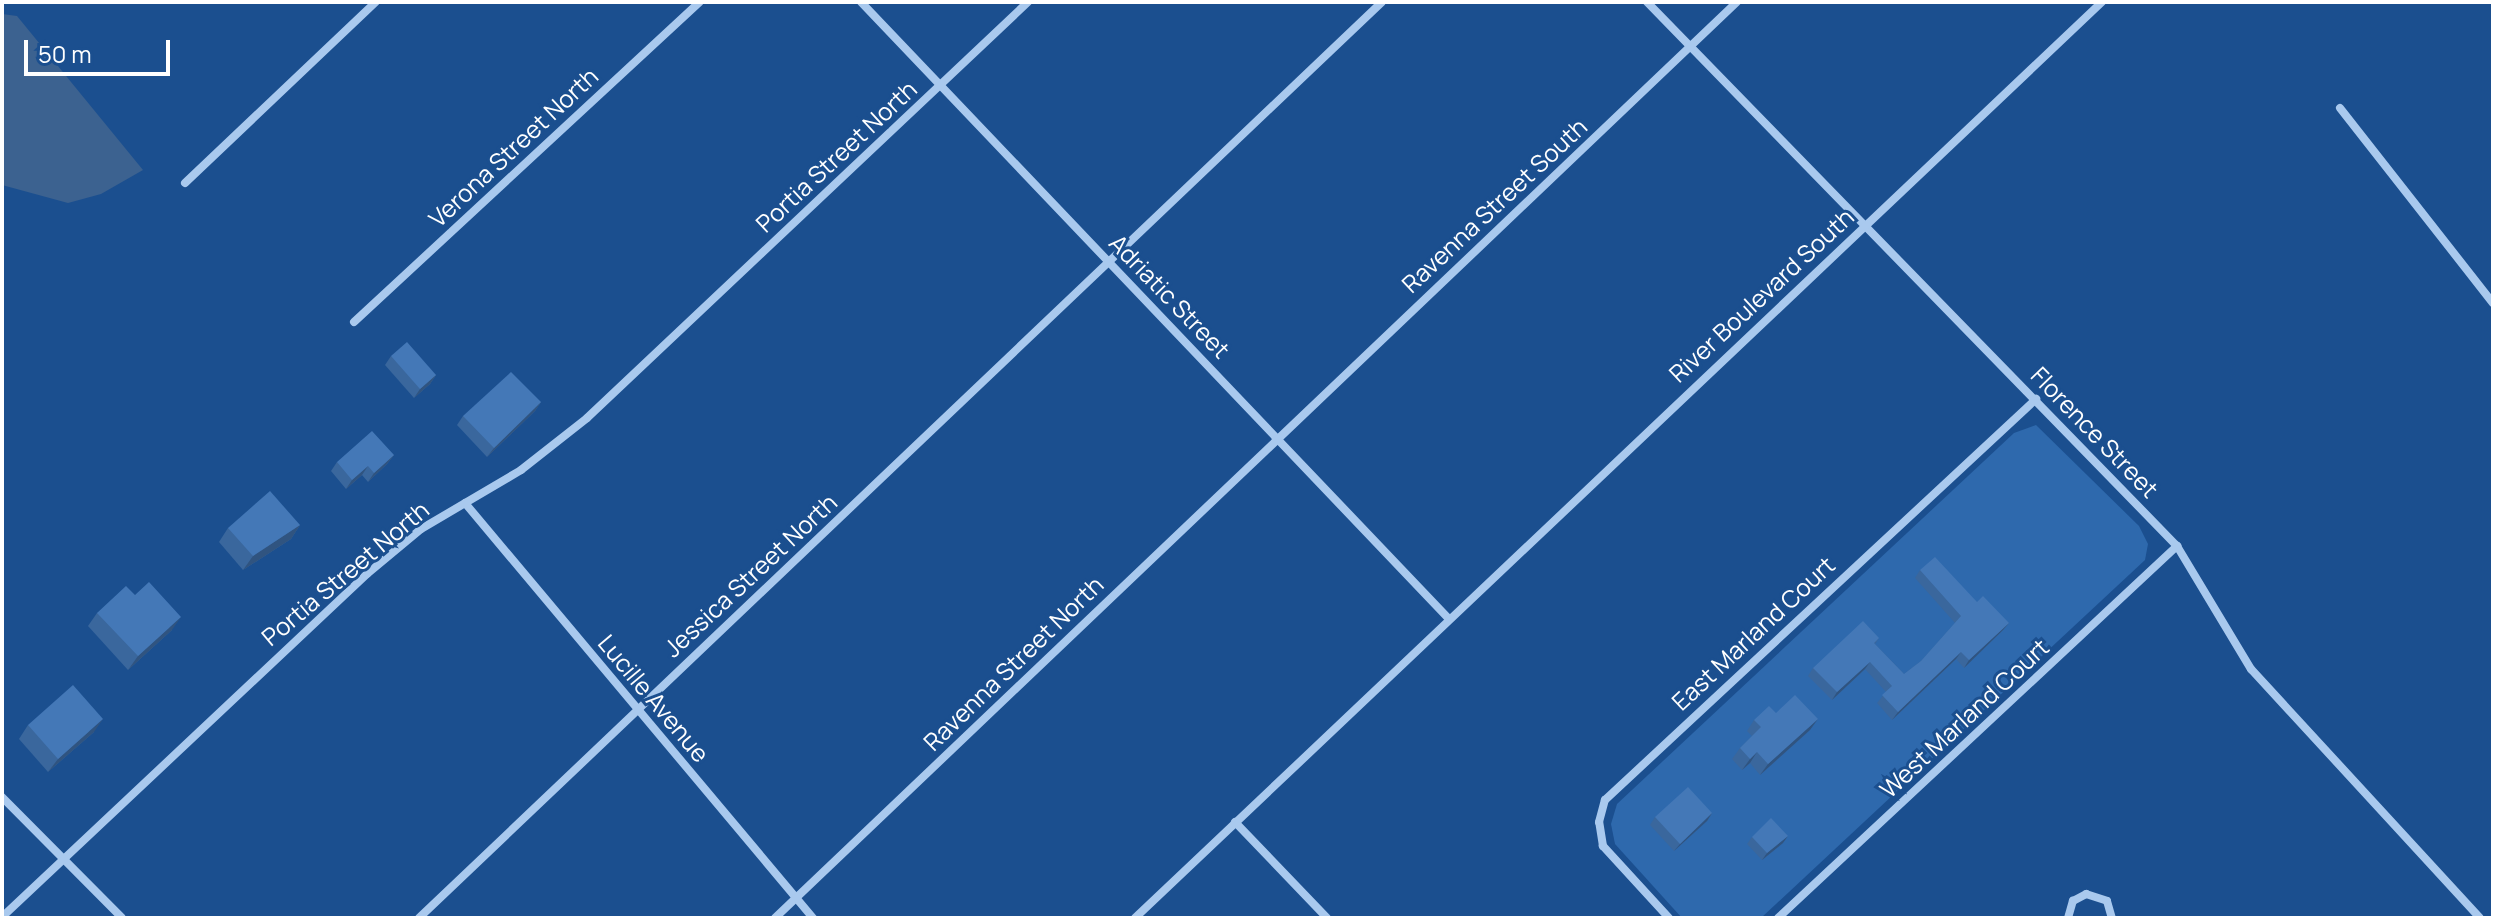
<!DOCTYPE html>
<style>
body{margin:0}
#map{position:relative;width:2495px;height:920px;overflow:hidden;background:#1b4f8f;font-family:Manrope,sans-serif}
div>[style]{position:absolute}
.green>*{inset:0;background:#2e69ad}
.water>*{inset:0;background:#3c6290}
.street>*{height:8px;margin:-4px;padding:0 4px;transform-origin:4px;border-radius:4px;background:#a9c9ee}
.wall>*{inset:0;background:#3a679d}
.shaded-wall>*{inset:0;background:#305480}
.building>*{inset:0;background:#4478b7}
span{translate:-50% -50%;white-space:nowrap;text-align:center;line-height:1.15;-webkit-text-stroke:6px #1b4f8f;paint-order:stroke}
.street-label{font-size:24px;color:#fff}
.frame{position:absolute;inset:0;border:4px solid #fff;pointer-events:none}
.scale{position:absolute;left:24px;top:40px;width:146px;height:36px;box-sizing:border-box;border:4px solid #fff;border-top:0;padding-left:10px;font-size:24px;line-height:28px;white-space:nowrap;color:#fff;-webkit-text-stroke:6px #1b4f8f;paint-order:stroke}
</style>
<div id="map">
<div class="green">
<i style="clip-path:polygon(2036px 425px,2139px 526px,2148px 544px,2145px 560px,1761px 918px,1682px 918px,1615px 844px,1611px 824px,1617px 804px,2014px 433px)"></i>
</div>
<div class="water">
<i style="clip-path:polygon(2px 14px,17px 16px,143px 170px,101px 194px,68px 203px,2px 185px)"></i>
</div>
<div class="street">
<i style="left:861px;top:2px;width:852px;rotate:46.38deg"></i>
<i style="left:1647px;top:2px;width:759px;rotate:45.75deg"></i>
<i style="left:2177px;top:546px;width:144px;rotate:59deg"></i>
<i style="left:2251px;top:669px;width:338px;rotate:47.4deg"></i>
<i style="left:2340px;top:108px;width:248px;rotate:51.9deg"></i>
<i style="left:185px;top:183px;width:263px;rotate:-43.5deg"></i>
<i style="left:354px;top:322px;width:471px;rotate:-42.8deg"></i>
<i style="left:465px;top:503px;width:542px;rotate:50.02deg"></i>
<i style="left:2px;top:797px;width:170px;rotate:45.2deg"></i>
<i style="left:1235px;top:822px;width:133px;rotate:46.2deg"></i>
<i style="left:2px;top:917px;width:501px;rotate:-43.22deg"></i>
<i style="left:367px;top:574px;width:70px;rotate:-39.8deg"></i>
<i style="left:421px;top:529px;width:116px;rotate:-30.5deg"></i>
<i style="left:521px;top:470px;width:84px;rotate:-38.2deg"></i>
<i style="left:587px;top:418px;width:606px;rotate:-43.33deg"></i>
<i style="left:419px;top:918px;width:1329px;rotate:-43.57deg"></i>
<i style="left:775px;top:918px;width:1328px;rotate:-43.6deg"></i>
<i style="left:1135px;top:918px;width:1332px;rotate:-43.45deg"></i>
<i style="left:1669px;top:918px;width:98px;rotate:-132.5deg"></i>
<i style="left:1603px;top:846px;width:24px;rotate:-99deg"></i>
<i style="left:1599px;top:822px;width:23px;rotate:-75deg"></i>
<i style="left:1605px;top:800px;width:589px;rotate:-42.93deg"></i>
<i style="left:1778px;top:918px;width:546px;rotate:-42.99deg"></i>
<i style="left:2068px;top:918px;width:18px;rotate:-74deg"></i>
<i style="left:2073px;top:901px;width:15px;rotate:-28deg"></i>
<i style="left:2086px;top:894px;width:22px;rotate:18deg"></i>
<i style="left:2107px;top:901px;width:18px;rotate:74deg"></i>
</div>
<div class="wall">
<i style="clip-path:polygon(391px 356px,436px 375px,430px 384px,414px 398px,385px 365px)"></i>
<i style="clip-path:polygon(541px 402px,535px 411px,487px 457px,457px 425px,463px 416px)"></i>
<i style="clip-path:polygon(394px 455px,387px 464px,368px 482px,362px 475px,346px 489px,331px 471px,337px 462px)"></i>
<i style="clip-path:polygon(300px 525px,291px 539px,243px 570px,219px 542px,228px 528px)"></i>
<i style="clip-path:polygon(1920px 570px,1977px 602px,2009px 623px,2003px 630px,1964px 668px,1956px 659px,1892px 720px,1877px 703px,1886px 692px,1865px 669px,1832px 700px,1808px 676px,1813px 668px,1879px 638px,1875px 644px,1904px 674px,1921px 661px,1955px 623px,1915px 578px)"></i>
<i style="clip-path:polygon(135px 595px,172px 630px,128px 670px,88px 626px,97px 613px)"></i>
<i style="clip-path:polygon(1776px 713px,1810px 730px,1760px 775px,1750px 763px,1742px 770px,1732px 759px,1740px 748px,1752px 736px,1747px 731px,1754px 720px)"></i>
<i style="clip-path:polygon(28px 725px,94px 732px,48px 772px,19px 739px)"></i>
<i style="clip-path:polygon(1712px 813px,1707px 821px,1674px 851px,1650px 825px,1655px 817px)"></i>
<i style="clip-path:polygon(1752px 837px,1783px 843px,1762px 860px,1747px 844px)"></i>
</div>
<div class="shaded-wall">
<i style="clip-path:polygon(436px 375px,430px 384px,414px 398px,420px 389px)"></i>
<i style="clip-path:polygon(541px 402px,535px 411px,487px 457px,494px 448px)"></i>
<i style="clip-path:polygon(394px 455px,387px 464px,368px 482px,374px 473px)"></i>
<i style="clip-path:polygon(368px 466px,362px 475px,346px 489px,352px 480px)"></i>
<i style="clip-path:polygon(300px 525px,291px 539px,243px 570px,253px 556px)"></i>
<i style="clip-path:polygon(181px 617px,172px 630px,128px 670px,138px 656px)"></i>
<i style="clip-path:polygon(2009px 623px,2003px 630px,1964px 668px,1969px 660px)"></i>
<i style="clip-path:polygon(1961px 652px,1956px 659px,1892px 720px,1898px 712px)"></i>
<i style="clip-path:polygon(1870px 662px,1865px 669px,1832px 700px,1837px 692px)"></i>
<i style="clip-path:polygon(103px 719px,94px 732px,48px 772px,58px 759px)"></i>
<i style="clip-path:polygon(1818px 719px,1810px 730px,1760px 775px,1768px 764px)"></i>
<i style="clip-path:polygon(1757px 752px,1750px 763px,1742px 770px,1750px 759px)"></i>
<i style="clip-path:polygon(1712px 813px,1707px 821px,1674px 851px,1680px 844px)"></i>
<i style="clip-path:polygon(1788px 836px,1783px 843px,1762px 860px,1767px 853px)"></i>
</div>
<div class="building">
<i style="clip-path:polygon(407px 342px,436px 375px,420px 389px,391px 356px)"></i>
<i style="clip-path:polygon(511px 372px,541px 402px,494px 448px,463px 416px)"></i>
<i style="clip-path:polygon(372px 431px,394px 455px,374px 473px,368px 466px,352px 480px,337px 462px)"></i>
<i style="clip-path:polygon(270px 491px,300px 525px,253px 556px,228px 528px)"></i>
<i style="clip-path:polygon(1935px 557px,1977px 602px,1983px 596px,2009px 623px,1969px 660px,1961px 652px,1898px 712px,1882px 695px,1892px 686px,1870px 662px,1837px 692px,1813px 668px,1863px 621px,1879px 638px,1874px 643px,1904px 674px,1921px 661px,1961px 616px,1920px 570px)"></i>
<i style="clip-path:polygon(149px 582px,181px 617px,138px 656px,97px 613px,126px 586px,135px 595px)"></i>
<i style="clip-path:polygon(73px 685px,103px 719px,58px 759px,28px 725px)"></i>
<i style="clip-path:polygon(1795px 695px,1818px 719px,1768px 764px,1757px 752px,1750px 759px,1740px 748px,1761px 727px,1754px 720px,1769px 706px,1776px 713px)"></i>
<i style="clip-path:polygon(1688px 787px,1712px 813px,1680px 844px,1655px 817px)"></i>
<i style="clip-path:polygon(1771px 818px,1788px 836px,1767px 853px,1752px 837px)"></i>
</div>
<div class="street-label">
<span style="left:513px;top:147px;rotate:-43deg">Verona Street North</span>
<span style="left:836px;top:156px;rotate:-43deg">Portia Street North</span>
<span style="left:1494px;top:205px;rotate:-43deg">Ravenna Street South</span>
<span style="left:1761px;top:295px;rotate:-43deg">River Boulevard South</span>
<span style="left:1170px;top:296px;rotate:46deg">Adriatic Street</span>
<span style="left:2095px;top:432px;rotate:46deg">Florence Street</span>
<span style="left:345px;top:573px;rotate:-40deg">Portia Street North</span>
<span style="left:750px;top:575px;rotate:-43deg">Jessica Street North</span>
<span style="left:1753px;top:633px;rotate:-43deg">East Marland Court</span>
<span style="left:1013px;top:663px;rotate:-44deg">Ravenna Street North</span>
<span style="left:654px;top:698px;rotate:50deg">Lucille Avenue</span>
<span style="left:1964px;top:718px;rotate:-43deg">West Marland Court</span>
</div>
<div class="frame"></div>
<div class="scale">50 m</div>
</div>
